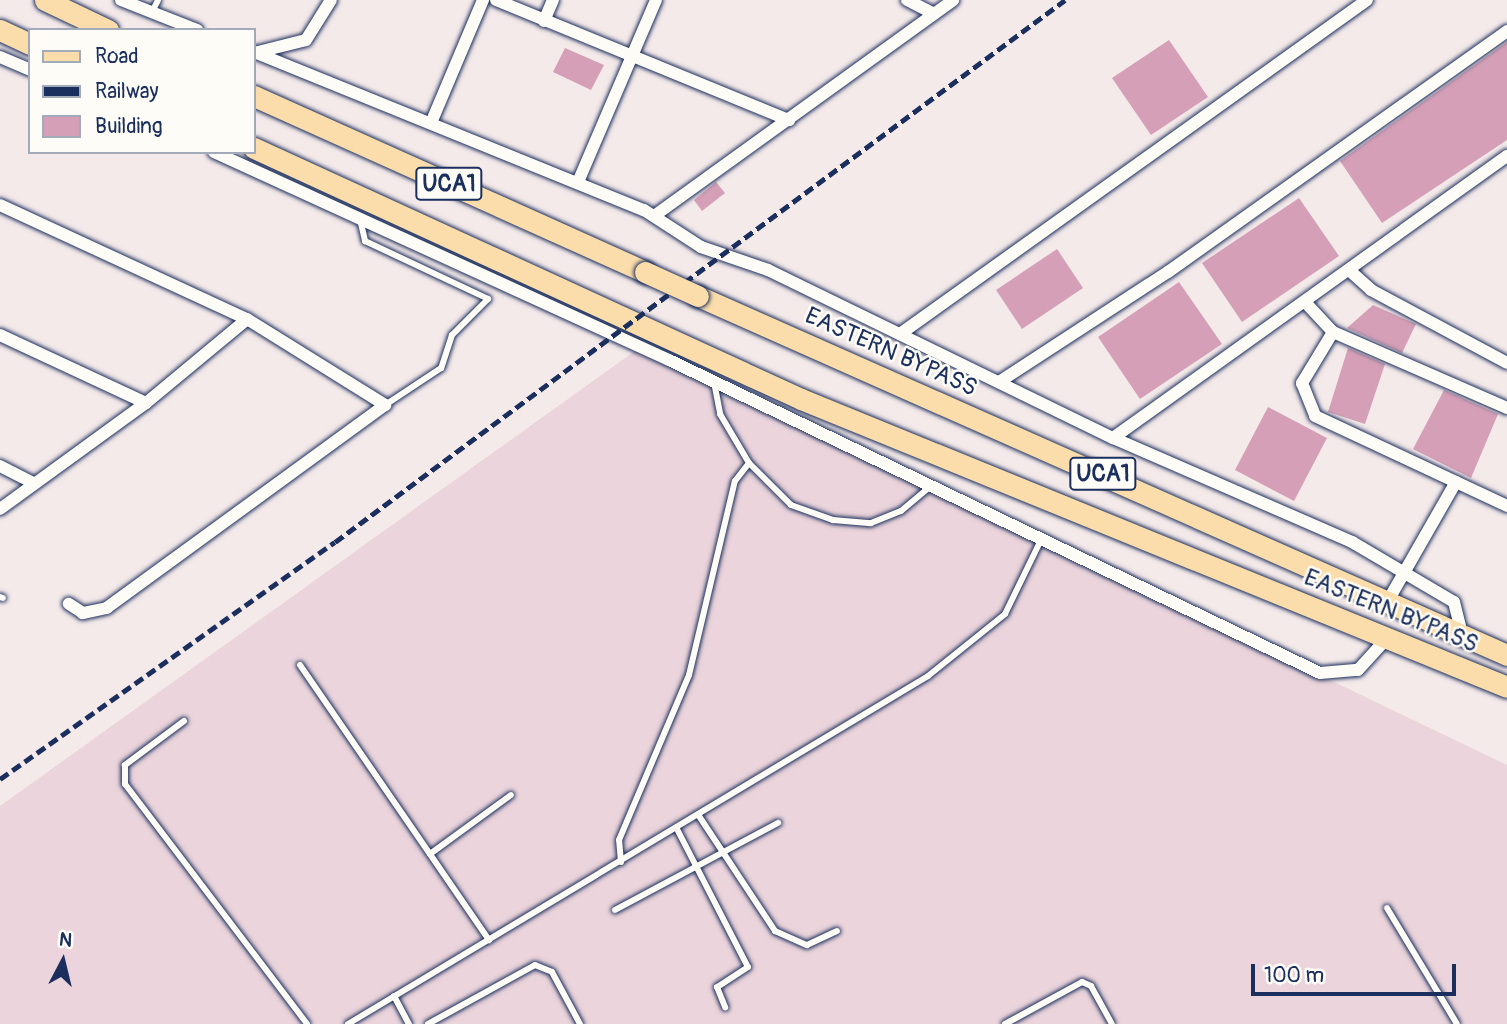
<!DOCTYPE html>
<style>
body{margin:0}
#map{position:relative;width:1507px;height:1024px;overflow:hidden;background:#f5eaea;font-family:Pangolin,sans-serif}
div>[style]{position:absolute}
.built>*{inset:0;background:#ebd4db}
.building>*{inset:0;background:#d5a0b7}
.roads{filter:drop-shadow(0 0 2px #1b2f5e) drop-shadow(0 0 2px #1b2f5e)}
.lane>*{height:6px;margin:-3px;padding:0 3px;transform-origin:3px;border-radius:3px;background:#fdfcf7}
.street>*{height:12px;margin:-6px;padding:0 6px;transform-origin:6px;border-radius:6px;background:#fdfcf7}
.primary>*{height:21px;margin:-10.5px;padding:0 10.5px;transform-origin:10.5px;border-radius:10.5px;background:#fbddab}
.rail>*{height:4.5px;margin-top:-2.25px;transform-origin:0;background:repeating-linear-gradient(90deg,#1b2f5e 0 10px,transparent 0 15px)}
.bridges{filter:drop-shadow(0 0 2px #1b2f5e) drop-shadow(0 0 2px #1b2f5e)}
.primary-bridge>*{height:21px;margin:-10.5px;padding:0 10.5px;transform-origin:10.5px;border-radius:10.5px;background:#fbddab}
span{translate:-50% -50%;white-space:nowrap;text-align:center;line-height:1.15;-webkit-text-stroke:5px #fdfcf7;paint-order:stroke}
.shield-label span{padding:2px 5px;background:#fdfcf7;border:2px solid;border-radius:5px;-webkit-text-stroke-width:0}
.shield-label{font-size:23px;color:#1b2f5e;font-weight:700}
.street-label{font-size:24px;color:#1b2f5e}
.legend{position:absolute;left:28px;top:28px;width:228px;height:126px;box-sizing:border-box;background:#fdfcf7;border:2px solid #a3aaba;margin:0;padding:9px 12px;list-style:none;font-size:21px;color:#1b2f5e}
.legend li{display:flex;align-items:center;gap:14px;height:35px}
.legend b{width:35px;border:2px solid #a3aaba}
.north{position:absolute;left:28px;top:926px;width:70px;height:70px;-webkit-text-stroke:5px #fdfcf7;paint-order:stroke;rotate:7deg;font-size:19px;font-weight:700;line-height:28px;text-align:center;color:#1b2f5e}
.north::after{content:'';display:block;margin:auto;width:24px;height:32px;background:#1b2f5e;clip-path:polygon(50% 0,100% 100%,50% 72%,0 100%)}
.scale{position:absolute;left:1251px;top:964px;width:205px;height:32px;box-sizing:border-box;border:4px solid #1b2f5e;border-top:0;padding-left:9px;font-size:21px;line-height:24px;white-space:nowrap;color:#1b2f5e;-webkit-text-stroke:5px #fdfcf7;paint-order:stroke}
</style>
<div id="map">
<div class="built">
<i style="clip-path:polygon(639px 348px,1507px 765px,1507px 1024px,0 1024px,0 806px)"></i>
</div>
<div class="building">
<i style="clip-path:polygon(1169px 40px,1208px 97px,1151px 135px,1112px 78px)"></i>
<i style="clip-path:polygon(1507px 42px,1507px 140px,1382px 223px,1340px 161px)"></i>
<i style="clip-path:polygon(565px 48px,604px 65px,591px 90px,553px 72px)"></i>
<i style="clip-path:polygon(716px 182px,725px 193px,702px 211px,694px 200px)"></i>
<i style="clip-path:polygon(1299px 198px,1339px 256px,1242px 322px,1202px 263px)"></i>
<i style="clip-path:polygon(1057px 249px,1083px 288px,1022px 329px,996px 290px)"></i>
<i style="clip-path:polygon(1179px 282px,1222px 344px,1140px 399px,1098px 337px)"></i>
<i style="clip-path:polygon(1373px 305px,1416px 324px,1402px 353px,1347px 328px)"></i>
<i style="clip-path:polygon(1348px 348px,1385px 364px,1365px 424px,1328px 412px)"></i>
<i style="clip-path:polygon(1444px 390px,1498px 414px,1471px 478px,1413px 449px)"></i>
<i style="clip-path:polygon(1268px 407px,1327px 438px,1294px 501px,1235px 470px)"></i>
</div>
<div class="roads">
<div class="lane">
<i style="left:152px;top:12px;width:13px;rotate:-63deg"></i>
<i style="left:360px;top:219px;width:23px;rotate:77deg"></i>
<i style="left:365px;top:241px;width:136px;rotate:25.2deg"></i>
<i style="left:488px;top:299px;width:51px;rotate:135deg"></i>
<i style="left:452px;top:335px;width:35px;rotate:108deg"></i>
<i style="left:441px;top:368px;width:67px;rotate:146.5deg"></i>
<i style="left:714px;top:382px;width:33px;rotate:79deg"></i>
<i style="left:720px;top:414px;width:57px;rotate:59.4deg"></i>
<i style="left:749px;top:463px;width:59px;rotate:45deg"></i>
<i style="left:791px;top:505px;width:45px;rotate:19.7deg"></i>
<i style="left:833px;top:520px;width:38px;rotate:5deg"></i>
<i style="left:871px;top:523px;width:32px;rotate:-22deg"></i>
<i style="left:901px;top:511px;width:39px;rotate:-40deg"></i>
<i style="left:0;top:597px;width:3px;rotate:18deg"></i>
<i style="left:300px;top:665px;width:334px;rotate:55.5deg"></i>
<i style="left:184px;top:721px;width:74px;rotate:143.3deg"></i>
<i style="left:125px;top:765px;width:19px;rotate:90deg"></i>
<i style="left:125px;top:784px;width:301px;rotate:52.8deg"></i>
<i style="left:699px;top:816px;width:138px;rotate:56.5deg"></i>
<i style="left:775px;top:931px;width:35px;rotate:24deg"></i>
<i style="left:807px;top:945px;width:33px;rotate:-25deg"></i>
<i style="left:677px;top:829px;width:155px;rotate:62.8deg"></i>
<i style="left:748px;top:967px;width:37px;rotate:147deg"></i>
<i style="left:717px;top:987px;width:22px;rotate:68deg"></i>
<i style="left:430px;top:854px;width:100px;rotate:-36.1deg"></i>
<i style="left:621px;top:862px;width:22px;rotate:-95deg"></i>
<i style="left:619px;top:840px;width:179px;rotate:-67deg"></i>
<i style="left:689px;top:675px;width:199px;rotate:-76.7deg"></i>
<i style="left:735px;top:481px;width:23px;rotate:-52deg"></i>
<i style="left:1387px;top:908px;width:135px;rotate:58.9deg"></i>
<i style="left:615px;top:910px;width:185px;rotate:-28.1deg"></i>
<i style="left:394px;top:996px;width:32px;rotate:62deg"></i>
<i style="left:348px;top:1024px;width:676px;rotate:-30.96deg"></i>
<i style="left:928px;top:676px;width:99px;rotate:-38.8deg"></i>
<i style="left:1005px;top:614px;width:82px;rotate:-64.1deg"></i>
<i style="left:428px;top:1024px;width:122px;rotate:-28.9deg"></i>
<i style="left:535px;top:965px;width:18px;rotate:22deg"></i>
<i style="left:552px;top:972px;width:59px;rotate:61.7deg"></i>
<i style="left:1005px;top:1024px;width:88px;rotate:-28.6deg"></i>
<i style="left:1082px;top:982px;width:10px;rotate:24deg"></i>
<i style="left:1091px;top:986px;width:43px;rotate:61.1deg"></i>
</div>
<div class="street">
<i style="left:121px;top:0;width:82px;rotate:21.5deg"></i>
<i style="left:496px;top:0;width:317px;rotate:22.3deg"></i>
<i style="left:907px;top:0;width:30px;rotate:27deg"></i>
<i style="left:544px;top:21px;width:23px;rotate:-67deg"></i>
<i style="left:254px;top:52px;width:421px;rotate:22.1deg"></i>
<i style="left:644px;top:210px;width:68px;rotate:33deg"></i>
<i style="left:701px;top:247px;width:71px;rotate:18.9deg"></i>
<i style="left:768px;top:270px;width:384px;rotate:26deg"></i>
<i style="left:1113px;top:438px;width:261px;rotate:23.5deg"></i>
<i style="left:1352px;top:542px;width:118px;rotate:30.5deg"></i>
<i style="left:1454px;top:602px;width:25px;rotate:76deg"></i>
<i style="left:258px;top:52px;width:49px;rotate:-14deg"></i>
<i style="left:306px;top:40px;width:47px;rotate:-58deg"></i>
<i style="left:0;top:57px;width:33px;rotate:23deg"></i>
<i style="left:431px;top:123px;width:134px;rotate:-67.1deg"></i>
<i style="left:214px;top:152px;width:500px;rotate:24.57deg"></i>
<i style="left:669px;top:360px;width:722px;rotate:25.68deg"></i>
<i style="left:1320px;top:673px;width:38px;rotate:-5deg"></i>
<i style="left:1358px;top:670px;width:45px;rotate:-47.7deg"></i>
<i style="left:578px;top:182px;width:198px;rotate:-66.8deg"></i>
<i style="left:0;top:205px;width:272px;rotate:24.8deg"></i>
<i style="left:247px;top:319px;width:163px;rotate:31.9deg"></i>
<i style="left:385px;top:405px;width:344px;rotate:143.9deg"></i>
<i style="left:107px;top:608px;width:25px;rotate:168deg"></i>
<i style="left:83px;top:613px;width:17px;rotate:-147deg"></i>
<i style="left:654px;top:216px;width:369px;rotate:-35.8deg"></i>
<i style="left:1349px;top:270px;width:30px;rotate:42deg"></i>
<i style="left:1371px;top:290px;width:154px;rotate:28.2deg"></i>
<i style="left:1305px;top:302px;width:41px;rotate:47deg"></i>
<i style="left:1333px;top:332px;width:190px;rotate:23.6deg"></i>
<i style="left:1333px;top:332px;width:60px;rotate:121.3deg"></i>
<i style="left:1302px;top:383px;width:35px;rotate:68deg"></i>
<i style="left:1315px;top:416px;width:212px;rotate:25.1deg"></i>
<i style="left:900px;top:334px;width:574px;rotate:-35.57deg"></i>
<i style="left:0;top:335px;width:161px;rotate:25deg"></i>
<i style="left:146px;top:403px;width:131px;rotate:-39.7deg"></i>
<i style="left:999px;top:382px;width:202px;rotate:-33.1deg"></i>
<i style="left:1168px;top:272px;width:416px;rotate:-35.4deg"></i>
<i style="left:1113px;top:438px;width:485px;rotate:-35.6deg"></i>
<i style="left:0;top:466px;width:38px;rotate:27deg"></i>
<i style="left:0;top:509px;width:180px;rotate:-36deg"></i>
<i style="left:1389px;top:599px;width:135px;rotate:-60.2deg"></i>
</div>
<div class="primary">
<i style="left:45px;top:0;width:70px;rotate:25.5deg"></i>
<i style="left:0;top:30px;width:33px;rotate:25deg"></i>
<i style="left:254px;top:96px;width:429px;rotate:24.2deg"></i>
<i style="left:254px;top:148px;width:602px;rotate:24.65deg"></i>
<i style="left:801px;top:399px;width:762px;rotate:22.19deg"></i>
<i style="left:698px;top:296px;width:885px;rotate:23.93deg"></i>
</div>
</div>
<div class="rail">
<i style="left:0;top:779px;width:410px;rotate:-35.3deg"></i>
<i style="left:335px;top:542px;width:909px;rotate:-36.59deg"></i>
</div>
<div class="bridges">
<div class="primary-bridge">
<i style="left:645px;top:272px;width:58px;rotate:24.4deg"></i>
</div>
</div>
<div class="shield-label">
<span style="left:449px;top:184px">UCA1</span>
<span style="left:1103px;top:474px">UCA1</span>
</div>
<div class="street-label">
<span style="left:891px;top:352px;rotate:24deg">EASTERN BYPASS</span>
<span style="left:1391px;top:611px;rotate:22deg">EASTERN BYPASS</span>
</div>
<ul class="legend">
<li><b style="height:9px;background:#fbddab"></b>Road</li>
<li><b style="height:9px;background:#1b2f5e"></b>Railway</li>
<li><b style="height:19px;background:#d5a0b7"></b>Building</li>
</ul>
<div class="north">N</div>
<div class="scale">100 m</div>
</div>
